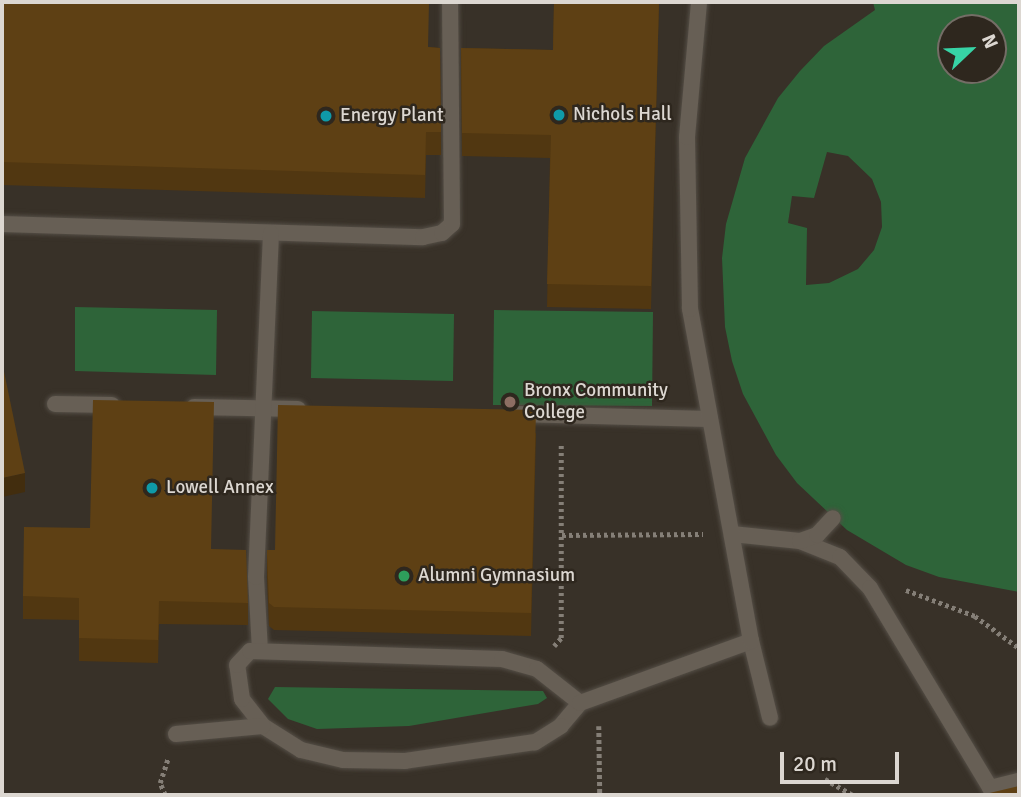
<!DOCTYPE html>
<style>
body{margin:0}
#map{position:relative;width:1021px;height:797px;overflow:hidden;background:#383128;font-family:Signika,sans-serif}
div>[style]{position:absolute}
.green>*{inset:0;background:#2e6439}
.path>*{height:4.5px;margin-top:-2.25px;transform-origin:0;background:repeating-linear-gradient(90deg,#857f77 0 3.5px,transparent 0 7px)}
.roads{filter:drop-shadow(0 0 2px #544e46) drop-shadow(0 0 2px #544e46)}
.lane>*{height:16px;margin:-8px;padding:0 8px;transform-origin:8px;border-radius:8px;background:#675f55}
.wall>*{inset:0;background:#513711}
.shaded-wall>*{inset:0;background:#422d0e}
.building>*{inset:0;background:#5e4014}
.dots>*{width:19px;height:19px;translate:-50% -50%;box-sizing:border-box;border:4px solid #2e271e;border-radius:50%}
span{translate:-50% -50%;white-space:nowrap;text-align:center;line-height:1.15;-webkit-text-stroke:5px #2e271e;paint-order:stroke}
.poi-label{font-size:19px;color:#dcd7d1}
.left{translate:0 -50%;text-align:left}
.frame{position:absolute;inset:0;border:4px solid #dcd7d1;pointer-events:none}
.north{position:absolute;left:937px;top:14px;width:70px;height:70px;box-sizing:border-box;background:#2e271e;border:2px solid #746d66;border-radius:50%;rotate:67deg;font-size:19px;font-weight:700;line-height:28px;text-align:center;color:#dcd7d1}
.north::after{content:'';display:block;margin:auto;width:24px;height:32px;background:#37d4a6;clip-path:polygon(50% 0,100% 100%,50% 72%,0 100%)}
.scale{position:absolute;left:780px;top:752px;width:119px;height:32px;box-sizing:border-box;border:4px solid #dcd7d1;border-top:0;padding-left:9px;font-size:21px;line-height:24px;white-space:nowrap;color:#dcd7d1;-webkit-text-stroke:5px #2e271e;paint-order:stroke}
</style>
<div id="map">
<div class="green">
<i style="clip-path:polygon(evenodd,873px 2px,1019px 2px,1019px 592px,939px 577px,906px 565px,847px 530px,797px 483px,776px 455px,743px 394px,732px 361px,725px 327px,722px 258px,726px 224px,745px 158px,778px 98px,800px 71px,824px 46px,875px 10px,873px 2px,951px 28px,993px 28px,993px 70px,951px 70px,951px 28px,873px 2px,827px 152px,848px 156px,872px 179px,881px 202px,882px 227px,874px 250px,858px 269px,829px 283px,806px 285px,807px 228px,788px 223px,792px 196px,814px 198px,827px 152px)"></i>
<i style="clip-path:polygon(75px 307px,217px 310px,216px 375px,75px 371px)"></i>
<i style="clip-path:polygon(494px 310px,653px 312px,652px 406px,493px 405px)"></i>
<i style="clip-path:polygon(312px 311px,454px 314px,453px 381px,311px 378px)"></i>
<i style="clip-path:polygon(275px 687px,543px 691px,547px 698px,538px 704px,409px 726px,317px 729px,288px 719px,268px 699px)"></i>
</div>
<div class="path">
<i style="left:562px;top:535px;width:141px;rotate:-0.4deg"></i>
<i style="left:906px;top:590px;width:74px;rotate:20.6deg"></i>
<i style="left:975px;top:616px;width:54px;rotate:36deg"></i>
<i style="left:554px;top:646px;width:11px;rotate:-49deg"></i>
<i style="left:561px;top:638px;width:194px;rotate:-90deg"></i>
<i style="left:599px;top:726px;width:69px;rotate:89.2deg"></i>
<i style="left:825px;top:779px;width:32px;rotate:30deg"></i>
<i style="left:165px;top:795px;width:13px;rotate:-113deg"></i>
<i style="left:160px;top:783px;width:26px;rotate:-72deg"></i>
</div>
<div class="roads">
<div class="lane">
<i style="left:2px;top:224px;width:421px;rotate:1.8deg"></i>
<i style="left:423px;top:237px;width:19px;rotate:-12deg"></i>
<i style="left:442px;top:233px;width:13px;rotate:-42deg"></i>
<i style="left:452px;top:224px;width:222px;rotate:-90.5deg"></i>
<i style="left:55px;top:404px;width:57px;rotate:1deg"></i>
<i style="left:194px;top:407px;width:104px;rotate:1.1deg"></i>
<i style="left:516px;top:414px;width:194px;rotate:1.5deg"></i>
<i style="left:732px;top:534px;width:68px;rotate:5.9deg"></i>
<i style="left:800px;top:541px;width:43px;rotate:21.8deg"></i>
<i style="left:840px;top:557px;width:43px;rotate:45.9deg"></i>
<i style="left:870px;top:588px;width:233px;rotate:59deg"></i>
<i style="left:990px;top:788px;width:30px;rotate:-14deg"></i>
<i style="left:800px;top:541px;width:18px;rotate:-19deg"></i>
<i style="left:817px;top:535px;width:23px;rotate:-47deg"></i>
<i style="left:751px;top:641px;width:79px;rotate:76.1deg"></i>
<i style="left:260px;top:651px;width:74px;rotate:-93.1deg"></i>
<i style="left:256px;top:577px;width:344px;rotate:-87.5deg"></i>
<i style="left:580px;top:703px;width:30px;rotate:130deg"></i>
<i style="left:561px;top:726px;width:31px;rotate:148deg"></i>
<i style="left:535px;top:742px;width:131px;rotate:171.7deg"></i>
<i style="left:405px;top:761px;width:62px;rotate:-179.1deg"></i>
<i style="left:343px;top:760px;width:43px;rotate:-166.6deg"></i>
<i style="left:301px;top:750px;width:45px;rotate:-147.7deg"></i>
<i style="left:263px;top:726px;width:34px;rotate:-128deg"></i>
<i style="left:242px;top:699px;width:34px;rotate:-98deg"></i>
<i style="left:237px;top:665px;width:19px;rotate:-47deg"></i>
<i style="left:250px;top:651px;width:252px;rotate:1.8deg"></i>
<i style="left:502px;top:659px;width:36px;rotate:16deg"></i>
<i style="left:537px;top:669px;width:55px;rotate:38.3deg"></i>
<i style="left:580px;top:703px;width:182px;rotate:-19.9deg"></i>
<i style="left:751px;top:641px;width:338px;rotate:-100.4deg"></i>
<i style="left:690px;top:309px;width:172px;rotate:-91deg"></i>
<i style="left:687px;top:137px;width:136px;rotate:-84.9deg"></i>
<i style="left:176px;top:734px;width:87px;rotate:-5.3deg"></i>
</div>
</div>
<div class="wall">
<i style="clip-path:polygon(2px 2px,428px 47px,440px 48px,441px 155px,426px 155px,425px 198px,2px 185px)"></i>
<i style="clip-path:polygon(554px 2px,659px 2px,651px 309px,547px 307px,550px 158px,462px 156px,461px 48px,553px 50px)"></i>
<i style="clip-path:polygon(536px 433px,531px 636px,274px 630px,269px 626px,267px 577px,267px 550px,275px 550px)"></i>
<i style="clip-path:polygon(90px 528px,211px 549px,248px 603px,248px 625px,159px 624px,158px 663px,79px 661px,79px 620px,23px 619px,23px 596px)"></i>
</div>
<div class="shaded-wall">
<i style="clip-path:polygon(25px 473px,25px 492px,2px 497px,2px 478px)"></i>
</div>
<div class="building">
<i style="clip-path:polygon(2px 2px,429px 2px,428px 47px,440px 48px,441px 132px,426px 132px,425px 175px,2px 162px)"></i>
<i style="clip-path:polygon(554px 2px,659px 2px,651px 286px,547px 284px,551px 135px,462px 133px,461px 48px,553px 50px)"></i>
<i style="clip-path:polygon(2px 362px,25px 473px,2px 478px)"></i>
<i style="clip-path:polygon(93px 400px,214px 402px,211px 549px,246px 550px,248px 603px,159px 601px,158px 640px,79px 638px,79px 598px,23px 596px,24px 527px,90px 528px)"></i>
<i style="clip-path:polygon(278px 405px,536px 410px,531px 613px,274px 607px,269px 603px,267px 554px,267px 550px,275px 550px)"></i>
<i style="clip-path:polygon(1019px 786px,1019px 795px,981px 795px)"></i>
</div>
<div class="dots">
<i style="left:559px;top:115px;background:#0f9aa8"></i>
<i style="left:326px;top:116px;background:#0f9aa8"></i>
<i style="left:510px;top:402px;background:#8d6e63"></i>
<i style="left:152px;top:488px;background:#0f9aa8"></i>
<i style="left:404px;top:576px;background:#2e9e5b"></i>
</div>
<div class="poi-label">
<span class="left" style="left:573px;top:115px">Nichols Hall</span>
<span class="left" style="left:340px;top:116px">Energy Plant</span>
<span class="left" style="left:524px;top:402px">Bronx Community<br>College</span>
<span class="left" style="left:166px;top:488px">Lowell Annex</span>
<span class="left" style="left:418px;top:576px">Alumni Gymnasium</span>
</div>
<div class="frame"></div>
<div class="north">N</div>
<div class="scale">20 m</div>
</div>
